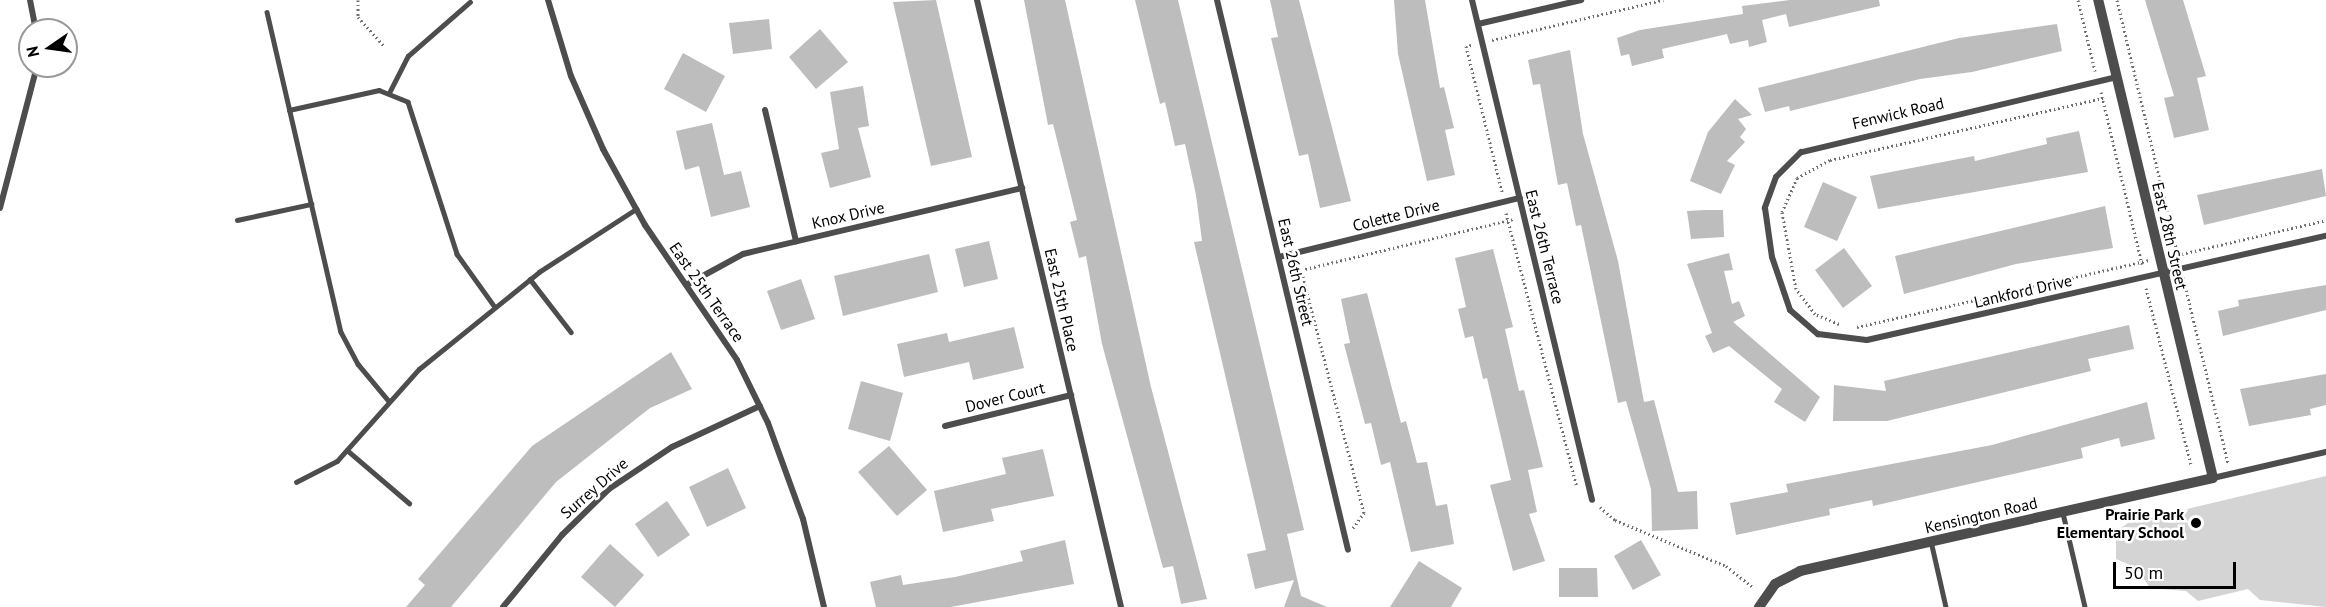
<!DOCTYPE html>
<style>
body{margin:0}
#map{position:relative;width:2326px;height:607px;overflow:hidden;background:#fff;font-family:"PT Sans",sans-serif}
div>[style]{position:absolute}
.green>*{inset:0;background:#d4d4d4}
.building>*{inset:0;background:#bdbdbd}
.path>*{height:3px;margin-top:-1.5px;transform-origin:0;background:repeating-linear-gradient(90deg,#6f6f6f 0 1.5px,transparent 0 4.5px)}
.service>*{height:4.5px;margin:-2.25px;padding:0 2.25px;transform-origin:2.25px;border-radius:2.25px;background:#4d4d4d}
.minor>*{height:6px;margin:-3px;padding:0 3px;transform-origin:3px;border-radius:3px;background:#4d4d4d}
.tertiary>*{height:10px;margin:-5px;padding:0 5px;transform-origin:5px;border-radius:5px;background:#4d4d4d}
.dots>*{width:16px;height:16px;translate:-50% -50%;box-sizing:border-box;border:3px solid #fff;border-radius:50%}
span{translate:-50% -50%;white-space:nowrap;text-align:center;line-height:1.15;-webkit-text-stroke:5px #fff;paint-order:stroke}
.street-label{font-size:16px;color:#000}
.poi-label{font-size:16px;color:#000;font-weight:700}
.right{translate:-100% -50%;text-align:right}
.north{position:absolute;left:18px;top:18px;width:60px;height:60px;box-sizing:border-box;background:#fff;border:2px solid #999;border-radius:50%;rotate:257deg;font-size:16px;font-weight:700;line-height:24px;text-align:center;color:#000}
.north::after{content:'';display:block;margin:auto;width:21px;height:27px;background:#000;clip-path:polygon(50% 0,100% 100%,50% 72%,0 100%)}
.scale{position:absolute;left:2113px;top:562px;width:123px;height:27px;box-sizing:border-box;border:3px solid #000;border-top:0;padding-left:8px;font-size:18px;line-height:21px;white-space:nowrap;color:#000;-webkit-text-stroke:4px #fff;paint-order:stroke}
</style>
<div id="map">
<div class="green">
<i style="clip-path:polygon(2326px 476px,2326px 607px,2260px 600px,2248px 589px,2198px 601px,2186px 591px,2150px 588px,2137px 568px,2116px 559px,2116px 531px,2128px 523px)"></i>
</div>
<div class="building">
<i style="clip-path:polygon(936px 0,972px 157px,931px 166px,893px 2px)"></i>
<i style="clip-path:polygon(1024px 0,1065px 0,1151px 387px,1207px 599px,1181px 604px,1173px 566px,1163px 568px,1102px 344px,1086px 256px,1079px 258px,1070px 222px,1077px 220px,1053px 124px,1048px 125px)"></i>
<i style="clip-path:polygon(1135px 0,1178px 0,1304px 530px,1287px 534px,1301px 596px,1327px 607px,1284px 607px,1294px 580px,1255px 589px,1247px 554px,1266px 550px,1194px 242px,1202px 241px,1196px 195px,1185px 144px,1175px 146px,1165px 102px,1160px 104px)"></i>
<i style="clip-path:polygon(1270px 0,1299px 0,1351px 201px,1320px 208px,1308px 154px,1299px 156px,1271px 38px,1278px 37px)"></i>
<i style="clip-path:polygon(1394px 0,1425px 0,1440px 88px,1444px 87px,1454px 128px,1445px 130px,1455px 175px,1427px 181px,1398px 54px)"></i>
<i style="clip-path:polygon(1790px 0,1879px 0,1880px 6px,1789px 27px,1786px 14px,1762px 20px,1767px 42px,1749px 47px,1748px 40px,1730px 44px,1727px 34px,1662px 49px,1664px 58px,1632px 66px,1629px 54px,1621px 56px,1617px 38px,1640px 30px,1743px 14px,1742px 6px)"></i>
<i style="clip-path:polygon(2145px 0,2183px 0,2206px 76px,2197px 78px,2209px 130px,2174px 138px,2164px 98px,2174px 96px)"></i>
<i style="clip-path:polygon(769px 19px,772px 49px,733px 54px,729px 23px)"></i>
<i style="clip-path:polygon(2057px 24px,2062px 51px,1972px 72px,1920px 79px,1790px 111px,1789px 106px,1765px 112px,1758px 88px,1959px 38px)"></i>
<i style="clip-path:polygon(820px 29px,848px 62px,816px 89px,789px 57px)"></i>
<i style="clip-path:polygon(1570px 50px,1583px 134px,1618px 261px,1644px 402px,1654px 400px,1678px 492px,1697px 491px,1698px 529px,1652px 531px,1651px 489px,1626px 401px,1618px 403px,1581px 225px,1576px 226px,1567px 183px,1558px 185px,1540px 84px,1533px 85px,1528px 60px)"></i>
<i style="clip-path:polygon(683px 53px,725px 76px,706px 112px,664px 89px)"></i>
<i style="clip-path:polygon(863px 86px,869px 126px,858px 128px,871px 177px,830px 188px,821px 153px,839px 149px,830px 92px)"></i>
<i style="clip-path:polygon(1735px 99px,1752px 115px,1738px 119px,1746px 129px,1740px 137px,1745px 142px,1727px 161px,1735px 165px,1721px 194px,1690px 181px,1708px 132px)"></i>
<i style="clip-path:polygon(712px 123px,724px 175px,741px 171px,750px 207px,711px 217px,699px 166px,685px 170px,676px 131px)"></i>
<i style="clip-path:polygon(2079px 131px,2088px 172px,1878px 209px,1870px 176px,1974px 156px,1975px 161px,2047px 144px,2046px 138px)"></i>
<i style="clip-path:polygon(2322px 169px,2326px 196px,2204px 225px,2197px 195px)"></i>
<i style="clip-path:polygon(1823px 182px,1857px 197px,1837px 241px,1804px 227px)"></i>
<i style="clip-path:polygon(2105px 206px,2113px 248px,2016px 264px,1904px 294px,1895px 256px)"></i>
<i style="clip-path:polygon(1705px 210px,1723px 210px,1724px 237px,1691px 239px,1687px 211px)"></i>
<i style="clip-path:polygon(989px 241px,998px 279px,964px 287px,955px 249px)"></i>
<i style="clip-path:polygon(1844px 248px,1872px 286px,1843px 308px,1815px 270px)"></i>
<i style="clip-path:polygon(1493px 249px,1513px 327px,1505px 329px,1519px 391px,1524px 390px,1543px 467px,1528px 470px,1537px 512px,1529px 514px,1545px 561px,1513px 571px,1490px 485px,1511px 480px,1487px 378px,1483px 379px,1473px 336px,1465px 338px,1458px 309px,1466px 307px,1455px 258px)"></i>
<i style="clip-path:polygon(1729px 253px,1733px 270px,1724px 271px,1732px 304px,1739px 301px,1745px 316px,1733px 322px,1820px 397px,1805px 422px,1774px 402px,1782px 389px,1729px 346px,1713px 353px,1705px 336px,1712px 333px,1687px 264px)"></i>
<i style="clip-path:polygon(929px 254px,938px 292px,843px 316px,834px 276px)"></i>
<i style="clip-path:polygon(801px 279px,815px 319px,781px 330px,767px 291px)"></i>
<i style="clip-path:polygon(2326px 285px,2326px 310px,2223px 336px,2218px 311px,2239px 306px,2238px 300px)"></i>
<i style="clip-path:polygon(1367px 293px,1401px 423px,1406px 421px,1417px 463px,1427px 462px,1436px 506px,1447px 504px,1454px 544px,1411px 552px,1390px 462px,1381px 465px,1371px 423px,1365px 424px,1344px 344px,1350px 343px,1341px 299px)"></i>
<i style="clip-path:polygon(2129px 325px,2134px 349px,2088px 359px,2091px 371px,1887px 421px,1833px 421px,1834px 385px,1886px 391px,1884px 381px)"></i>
<i style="clip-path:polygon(1014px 327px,1024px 368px,973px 380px,969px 362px,904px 377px,897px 344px,947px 333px,949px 342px)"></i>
<i style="clip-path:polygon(671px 352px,692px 389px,650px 408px,556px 482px,451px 607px,406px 607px,425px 585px,418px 579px,532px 446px)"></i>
<i style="clip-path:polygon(2326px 374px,2326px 405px,2310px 409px,2311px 415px,2249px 426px,2240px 389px)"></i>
<i style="clip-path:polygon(861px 381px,903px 393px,890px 441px,848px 429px)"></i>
<i style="clip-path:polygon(2147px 402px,2155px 439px,2121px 447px,2119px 438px,2081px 448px,2083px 458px,1873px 506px,1872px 500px,1829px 509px,1830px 515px,1736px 535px,1730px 503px,1788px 492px,1786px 484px,1992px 445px)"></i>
<i style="clip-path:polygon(889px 446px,927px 490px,897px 516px,858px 472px)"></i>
<i style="clip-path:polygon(1043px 449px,1054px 496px,991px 509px,994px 521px,943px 532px,934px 491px,1006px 474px,1002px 458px)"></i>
<i style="clip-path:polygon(728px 468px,746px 508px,707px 527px,689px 487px)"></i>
<i style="clip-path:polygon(667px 501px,690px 535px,658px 557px,635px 524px)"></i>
<i style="clip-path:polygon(1065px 540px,1074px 584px,951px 607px,876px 607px,870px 582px,901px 575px,903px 585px,955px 577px,1023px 561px,1020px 551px)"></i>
<i style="clip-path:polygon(1641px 540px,1661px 575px,1633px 590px,1614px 556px)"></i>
<i style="clip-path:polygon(610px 544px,644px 575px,615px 607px,581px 577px)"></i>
<i style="clip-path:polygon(1419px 561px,1462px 588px,1451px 607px,1390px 607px)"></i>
<i style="clip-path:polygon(1559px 568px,1597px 568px,1598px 597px,1559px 597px)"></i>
</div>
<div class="path">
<i style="left:358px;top:0;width:17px;rotate:90deg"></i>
<i style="left:358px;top:17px;width:38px;rotate:48deg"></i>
<i style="left:2078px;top:0;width:73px;rotate:76.5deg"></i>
<i style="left:2117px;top:0;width:263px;rotate:76.6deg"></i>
<i style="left:1492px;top:40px;width:176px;rotate:-13.2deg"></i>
<i style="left:1471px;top:45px;width:5px;rotate:169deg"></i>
<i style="left:1466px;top:46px;width:150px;rotate:76.1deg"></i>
<i style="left:2101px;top:92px;width:177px;rotate:76.6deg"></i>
<i style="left:1506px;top:213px;width:283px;rotate:75.5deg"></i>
<i style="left:2173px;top:256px;width:157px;rotate:-13.2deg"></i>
<i style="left:2183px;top:277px;width:191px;rotate:76.4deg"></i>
<i style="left:2146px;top:288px;width:183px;rotate:75.7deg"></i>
<i style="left:1839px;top:324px;width:26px;rotate:-157deg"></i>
<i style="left:1815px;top:314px;width:31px;rotate:-127deg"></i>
<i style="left:1796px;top:289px;width:78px;rotate:-100.3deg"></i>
<i style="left:1782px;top:212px;width:37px;rotate:-66deg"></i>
<i style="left:1797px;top:178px;width:38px;rotate:-29deg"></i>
<i style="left:1830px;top:160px;width:280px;rotate:-12.8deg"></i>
<i style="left:1857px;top:327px;width:300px;rotate:-12.9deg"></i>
<i style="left:1600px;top:507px;width:20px;rotate:41deg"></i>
<i style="left:1615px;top:520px;width:120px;rotate:22.5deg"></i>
<i style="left:1726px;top:566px;width:33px;rotate:38deg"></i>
<i style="left:1353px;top:528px;width:19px;rotate:-54deg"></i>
<i style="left:1364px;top:513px;width:251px;rotate:-104.5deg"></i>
<i style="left:1301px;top:270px;width:219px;rotate:-13.5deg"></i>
</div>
<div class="service">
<i style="left:267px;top:12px;width:328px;rotate:77deg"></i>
<i style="left:341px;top:332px;width:36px;rotate:62deg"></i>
<i style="left:358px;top:364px;width:47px;rotate:50.2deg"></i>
<i style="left:390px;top:91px;width:39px;rotate:-63deg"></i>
<i style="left:408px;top:56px;width:82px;rotate:-41.1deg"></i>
<i style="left:289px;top:110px;width:92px;rotate:-12.5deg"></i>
<i style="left:379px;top:90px;width:31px;rotate:22deg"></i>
<i style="left:408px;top:102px;width:160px;rotate:72.1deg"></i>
<i style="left:457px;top:254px;width:65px;rotate:54.4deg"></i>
<i style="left:237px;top:220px;width:76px;rotate:-12.2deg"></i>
<i style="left:530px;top:279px;width:67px;rotate:52.3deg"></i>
<i style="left:347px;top:450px;width:82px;rotate:40.5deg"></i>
<i style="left:296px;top:482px;width:46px;rotate:-27.1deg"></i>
<i style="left:337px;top:461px;width:123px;rotate:-48.3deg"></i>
<i style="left:419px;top:369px;width:154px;rotate:-38.9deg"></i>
<i style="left:539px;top:272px;width:116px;rotate:-33deg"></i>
<i style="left:2063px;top:513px;width:97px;rotate:76.8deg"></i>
<i style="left:1931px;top:541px;width:68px;rotate:77.2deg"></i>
</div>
<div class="minor">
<i style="left:30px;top:0;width:31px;rotate:79deg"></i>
<i style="left:548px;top:0;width:79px;rotate:73.2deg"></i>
<i style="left:571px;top:76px;width:80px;rotate:66.3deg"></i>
<i style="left:603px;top:149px;width:87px;rotate:61.1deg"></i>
<i style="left:645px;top:225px;width:163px;rotate:55.7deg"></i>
<i style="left:737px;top:360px;width:70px;rotate:63.8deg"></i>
<i style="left:768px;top:423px;width:102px;rotate:70deg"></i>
<i style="left:803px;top:519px;width:90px;rotate:76.6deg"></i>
<i style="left:977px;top:0;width:624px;rotate:76.65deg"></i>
<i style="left:1217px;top:0;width:565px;rotate:76.6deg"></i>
<i style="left:1472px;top:0;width:514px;rotate:76.5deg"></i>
<i style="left:1478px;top:24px;width:106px;rotate:-13.1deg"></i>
<i style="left:2117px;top:77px;width:325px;rotate:166.6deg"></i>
<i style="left:1801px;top:152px;width:35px;rotate:135deg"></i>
<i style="left:1776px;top:177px;width:33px;rotate:110deg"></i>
<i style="left:1765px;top:208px;width:49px;rotate:81.9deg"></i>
<i style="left:1772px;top:257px;width:56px;rotate:71.2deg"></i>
<i style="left:1790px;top:310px;width:37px;rotate:41deg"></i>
<i style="left:1818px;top:334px;width:49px;rotate:7deg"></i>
<i style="left:1867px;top:340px;width:471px;rotate:-12.8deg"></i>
<i style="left:765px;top:110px;width:135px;rotate:76.7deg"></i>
<i style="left:0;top:208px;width:147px;rotate:-75.4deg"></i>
<i style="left:1279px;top:257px;width:248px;rotate:-13.8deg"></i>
<i style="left:688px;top:284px;width:63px;rotate:-28.6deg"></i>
<i style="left:743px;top:254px;width:287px;rotate:-13.3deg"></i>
<i style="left:945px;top:426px;width:130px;rotate:-13.8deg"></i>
<i style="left:2213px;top:478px;width:116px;rotate:-13deg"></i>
<i style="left:503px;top:607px;width:93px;rotate:-50.7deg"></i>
<i style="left:562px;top:535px;width:66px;rotate:-44.4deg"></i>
<i style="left:609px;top:489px;width:76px;rotate:-33.7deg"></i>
<i style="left:672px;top:447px;width:97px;rotate:-25deg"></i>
</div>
<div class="tertiary">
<i style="left:1759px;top:607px;width:28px;rotate:-55deg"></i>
<i style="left:1775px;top:584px;width:28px;rotate:-27deg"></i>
<i style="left:1800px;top:571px;width:423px;rotate:-12.7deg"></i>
<i style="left:2213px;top:478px;width:492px;rotate:-103.5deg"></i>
</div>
<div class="dots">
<i style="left:2196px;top:523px;background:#000"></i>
</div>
<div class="street-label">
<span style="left:1898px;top:113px;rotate:-13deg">Fenwick Road</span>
<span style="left:848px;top:215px;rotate:-13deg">Knox Drive</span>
<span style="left:1396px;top:215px;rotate:-14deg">Colette Drive</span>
<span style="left:2170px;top:236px;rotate:77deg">East 28th Street</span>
<span style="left:1545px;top:247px;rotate:76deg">East 26th Terrace</span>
<span style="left:1296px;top:272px;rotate:77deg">East 26th Street</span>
<span style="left:2023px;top:291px;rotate:-13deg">Lankford Drive</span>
<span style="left:707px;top:292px;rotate:55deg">East 25th Terrace</span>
<span style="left:1062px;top:300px;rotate:77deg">East 25th Place</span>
<span style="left:1005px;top:397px;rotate:-14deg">Dover Court</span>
<span style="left:594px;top:488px;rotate:-41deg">Surrey Drive</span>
<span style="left:1981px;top:515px;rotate:-13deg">Kensington Road</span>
</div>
<div class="poi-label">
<span class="right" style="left:2184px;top:523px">Prairie Park<br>Elementary School</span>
</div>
<div class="north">N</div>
<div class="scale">50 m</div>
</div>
